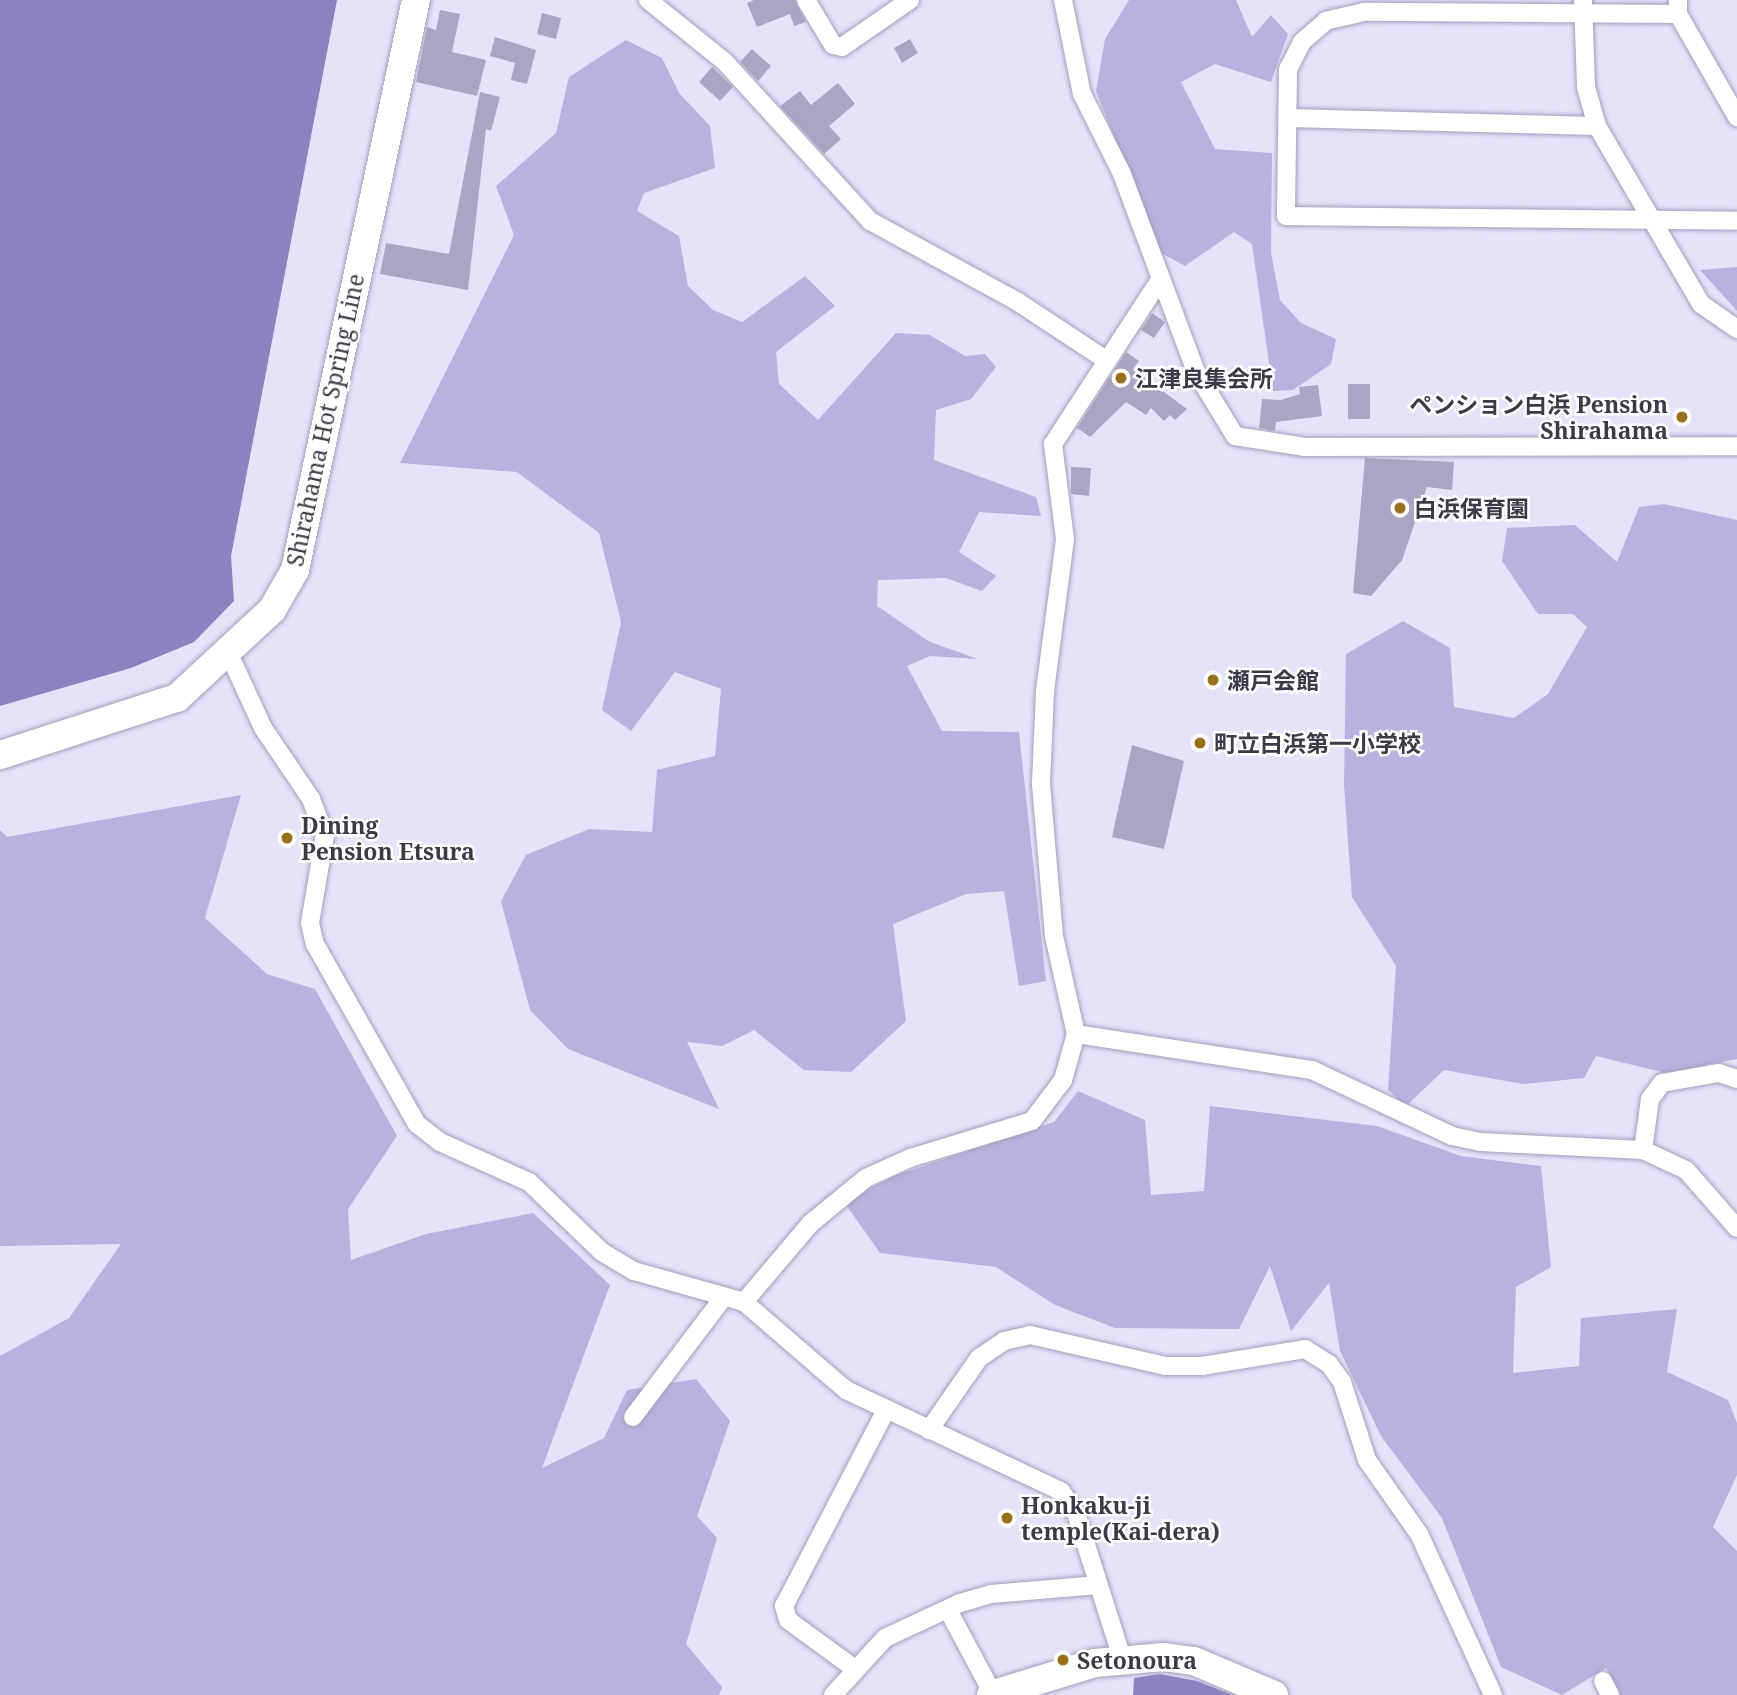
<!DOCTYPE html>
<meta charset="utf-8">
<style>
body{margin:0}
#map{position:relative;width:1737px;height:1695px;overflow:hidden;background:#e5e2fa;font-family:"Noto Serif","Noto Sans JP",serif}
div>[style]{position:absolute}
.green>*{inset:0;background:#b9b2de}
.water>*{inset:0;background:#8d82c0}
.building>*{inset:0;background:#a9a5c2}
.roads{filter:drop-shadow(0 0 2px #a29eba) drop-shadow(0 0 2px #a29eba)}
.minor>*{height:18px;margin:-9px;padding:0 9px;transform-origin:9px;border-radius:9px;background:#fff}
.primary>*{height:28px;margin:-14px;padding:0 14px;transform-origin:14px;border-radius:14px;background:#fff}
.dots>*{width:19px;height:19px;translate:-50% -50%;box-sizing:border-box;border:4px solid #fff;border-radius:50%}
span{translate:-50% -50%;white-space:nowrap;text-align:center;line-height:1.15;-webkit-text-stroke:5px #fff;paint-order:stroke}
.poi-label{font-size:23px;color:#3c3a46;font-weight:700}
.left{translate:0 -50%;text-align:left}
.right{translate:-100% -50%;text-align:right}
.street-label{font-size:23px;color:#3c3a46}
</style>
<div id="map">
<div class="green">
<i style="clip-path:polygon(1129px 0,1236px 0,1252px 37px,1271px 15px,1288px 34px,1271px 82px,1215px 64px,1181px 82px,1215px 149px,1272px 153px,1271px 253px,1280px 300px,1301px 323px,1336px 339px,1331px 364px,1293px 390px,1273px 391px,1252px 244px,1234px 232px,1185px 266px,1161px 253px,1096px 91px,1105px 39px)"></i>
<i style="clip-path:polygon(626px 40px,662px 58px,679px 93px,710px 126px,715px 168px,644px 193px,637px 211px,679px 236px,688px 286px,713px 310px,742px 322px,805px 276px,835px 306px,776px 352px,779px 384px,818px 420px,896px 333px,930px 335px,965px 356px,985px 354px,996px 367px,971px 399px,936px 410px,934px 460px,1036px 497px,1041px 516px,979px 512px,959px 552px,996px 576px,982px 591px,946px 578px,878px 580px,877px 606px,930px 642px,978px 659px,930px 656px,907px 666px,942px 731px,1019px 732px,1046px 981px,1019px 986px,1004px 891px,966px 894px,893px 924px,906px 1021px,851px 1072px,804px 1070px,754px 1030px,722px 1046px,687px 1042px,719px 1109px,568px 1049px,530px 1010px,501px 901px,526px 855px,589px 829px,652px 832px,657px 770px,715px 756px,721px 689px,675px 672px,631px 731px,602px 710px,621px 622px,599px 533px,517px 472px,400px 463px,514px 235px,496px 186px,556px 133px,569px 77px)"></i>
<i style="clip-path:polygon(1737px 267px,1737px 311px,1700px 270px)"></i>
<i style="clip-path:polygon(1664px 504px,1737px 520px,1737px 1059px,1666px 1073px,1596px 1056px,1584px 1078px,1523px 1084px,1444px 1070px,1406px 1106px,1388px 1090px,1396px 966px,1352px 897px,1344px 785px,1346px 654px,1403px 621px,1450px 648px,1454px 707px,1514px 718px,1548px 694px,1587px 627px,1573px 614px,1538px 614px,1502px 561px,1507px 528px,1575px 525px,1617px 562px,1639px 507px)"></i>
<i style="clip-path:polygon(241px 795px,205px 918px,267px 974px,315px 989px,397px 1136px,348px 1209px,351px 1260px,426px 1234px,533px 1213px,610px 1285px,542px 1468px,604px 1438px,627px 1390px,696px 1379px,730px 1421px,697px 1516px,717px 1538px,686px 1644px,722px 1687px,719px 1695px,0 1695px,0 1356px,69px 1318px,121px 1244px,0 1246px,0 830px,7px 837px)"></i>
<i style="clip-path:polygon(1078px 1091px,1145px 1120px,1151px 1195px,1204px 1191px,1210px 1106px,1377px 1126px,1461px 1156px,1541px 1166px,1551px 1267px,1516px 1287px,1513px 1373px,1579px 1366px,1581px 1318px,1677px 1309px,1667px 1372px,1728px 1400px,1737px 1423px,1737px 1475px,1713px 1527px,1737px 1551px,1737px 1695px,1620px 1695px,1606px 1668px,1562px 1695px,1501px 1667px,1442px 1518px,1381px 1436px,1340px 1351px,1329px 1283px,1291px 1331px,1270px 1266px,1239px 1329px,1115px 1328px,1055px 1305px,996px 1267px,880px 1253px,844px 1202px,894px 1176px,1054px 1122px)"></i>
</div>
<div class="water">
<i style="clip-path:polygon(0 0,337px 0,231px 556px,234px 601px,194px 642px,131px 668px,0 706px)"></i>
<i style="clip-path:polygon(1160px 1674px,1197px 1681px,1233px 1695px,1133px 1695px,1134px 1678px)"></i>
</div>
<div class="building">
<i style="clip-path:polygon(754px 0,795px 0,806px 22px,794px 26px,790px 14px,757px 27px,747px 3px)"></i>
<i style="clip-path:polygon(440px 10px,460px 14px,452px 52px,486px 60px,477px 96px,416px 82px,427px 27px,436px 30px)"></i>
<i style="clip-path:polygon(542px 13px,561px 18px,556px 39px,537px 34px)"></i>
<i style="clip-path:polygon(495px 37px,536px 50px,527px 84px,511px 80px,515px 63px,490px 56px)"></i>
<i style="clip-path:polygon(910px 39px,918px 53px,902px 63px,894px 48px)"></i>
<i style="clip-path:polygon(752px 49px,771px 66px,758px 81px,740px 62px)"></i>
<i style="clip-path:polygon(712px 67px,733px 87px,720px 101px,699px 82px)"></i>
<i style="clip-path:polygon(838px 83px,855px 104px,829px 126px,841px 139px,824px 154px,780px 106px,800px 91px,811px 105px)"></i>
<i style="clip-path:polygon(480px 92px,500px 97px,491px 131px,486px 129px,468px 290px,380px 274px,386px 243px,449px 254px)"></i>
<i style="clip-path:polygon(1152px 313px,1165px 322px,1154px 338px,1141px 330px)"></i>
<i style="clip-path:polygon(1126px 352px,1139px 361px,1133px 369px,1187px 409px,1175px 420px,1170px 415px,1164px 421px,1151px 408px,1146px 415px,1126px 402px,1090px 437px,1077px 428px)"></i>
<i style="clip-path:polygon(1348px 384px,1370px 384px,1370px 419px,1348px 419px)"></i>
<i style="clip-path:polygon(1318px 385px,1322px 416px,1276px 422px,1275px 431px,1259px 428px,1262px 399px,1281px 400px,1300px 394px,1299px 387px)"></i>
<i style="clip-path:polygon(1365px 458px,1454px 462px,1452px 490px,1427px 487px,1402px 560px,1371px 596px,1353px 593px)"></i>
<i style="clip-path:polygon(1071px 467px,1091px 468px,1089px 496px,1071px 494px)"></i>
<i style="clip-path:polygon(1132px 745px,1184px 761px,1164px 849px,1112px 837px)"></i>
</div>
<div class="roads">
<div class="minor">
<i style="left:648px;top:0;width:97px;rotate:38.8deg"></i>
<i style="left:724px;top:61px;width:217px;rotate:47.6deg"></i>
<i style="left:870px;top:221px;width:169px;rotate:28.7deg"></i>
<i style="left:1018px;top:302px;width:105px;rotate:33.4deg"></i>
<i style="left:806px;top:0;width:52px;rotate:59deg"></i>
<i style="left:833px;top:45px;width:9px;rotate:13deg"></i>
<i style="left:842px;top:47px;width:83px;rotate:-34.7deg"></i>
<i style="left:1063px;top:0;width:96px;rotate:78.6deg"></i>
<i style="left:1082px;top:94px;width:89px;rotate:63.4deg"></i>
<i style="left:1122px;top:174px;width:211px;rotate:69.5deg"></i>
<i style="left:1196px;top:372px;width:75px;rotate:58.6deg"></i>
<i style="left:1235px;top:436px;width:71px;rotate:8.9deg"></i>
<i style="left:1305px;top:447px;width:432px;rotate:-0.1deg"></i>
<i style="left:1583px;top:0;width:87px;rotate:88deg"></i>
<i style="left:1586px;top:87px;width:41px;rotate:74.2deg"></i>
<i style="left:1597px;top:126px;width:206px;rotate:59.7deg"></i>
<i style="left:1701px;top:304px;width:44px;rotate:34.8deg"></i>
<i style="left:1678px;top:0;width:14px;rotate:90deg"></i>
<i style="left:1678px;top:14px;width:119px;rotate:60.2deg"></i>
<i style="left:1678px;top:14px;width:314px;rotate:-179.6deg"></i>
<i style="left:1364px;top:12px;width:39px;rotate:167deg"></i>
<i style="left:1326px;top:21px;width:32px;rotate:139deg"></i>
<i style="left:1302px;top:42px;width:30px;rotate:117deg"></i>
<i style="left:1288px;top:69px;width:147px;rotate:90.8deg"></i>
<i style="left:1286px;top:216px;width:451px;rotate:0.6deg"></i>
<i style="left:1288px;top:118px;width:309px;rotate:1.5deg"></i>
<i style="left:229px;top:654px;width:81px;rotate:65.3deg"></i>
<i style="left:263px;top:728px;width:86px;rotate:55.9deg"></i>
<i style="left:311px;top:799px;width:39px;rotate:69deg"></i>
<i style="left:325px;top:835px;width:89px;rotate:99.7deg"></i>
<i style="left:310px;top:923px;width:22px;rotate:77deg"></i>
<i style="left:315px;top:944px;width:207px;rotate:60.5deg"></i>
<i style="left:417px;top:1124px;width:29px;rotate:38deg"></i>
<i style="left:440px;top:1142px;width:98px;rotate:24.2deg"></i>
<i style="left:529px;top:1182px;width:101px;rotate:43.8deg"></i>
<i style="left:602px;top:1252px;width:37px;rotate:31deg"></i>
<i style="left:634px;top:1271px;width:114px;rotate:15.7deg"></i>
<i style="left:744px;top:1302px;width:135px;rotate:40.8deg"></i>
<i style="left:846px;top:1390px;width:238px;rotate:25.2deg"></i>
<i style="left:1061px;top:1491px;width:27px;rotate:56deg"></i>
<i style="left:1076px;top:1513px;width:152px;rotate:72.4deg"></i>
<i style="left:1076px;top:1034px;width:239px;rotate:8.7deg"></i>
<i style="left:1312px;top:1070px;width:155px;rotate:25.2deg"></i>
<i style="left:1452px;top:1136px;width:29px;rotate:12deg"></i>
<i style="left:1480px;top:1142px;width:163px;rotate:2.8deg"></i>
<i style="left:1643px;top:1150px;width:47px;rotate:24.9deg"></i>
<i style="left:1686px;top:1170px;width:77px;rotate:48.7deg"></i>
<i style="left:1643px;top:1150px;width:51px;rotate:-82.2deg"></i>
<i style="left:1650px;top:1099px;width:20px;rotate:-53deg"></i>
<i style="left:1662px;top:1083px;width:58px;rotate:-10deg"></i>
<i style="left:1719px;top:1073px;width:19px;rotate:18deg"></i>
<i style="left:744px;top:1302px;width:104px;rotate:-49.7deg"></i>
<i style="left:811px;top:1223px;width:71px;rotate:-39.3deg"></i>
<i style="left:866px;top:1178px;width:48px;rotate:-24.4deg"></i>
<i style="left:910px;top:1158px;width:127px;rotate:-16.9deg"></i>
<i style="left:1032px;top:1121px;width:51px;rotate:-52.9deg"></i>
<i style="left:1063px;top:1080px;width:48px;rotate:-74.2deg"></i>
<i style="left:1076px;top:1034px;width:100px;rotate:-102.7deg"></i>
<i style="left:1054px;top:936px;width:154px;rotate:-94.9deg"></i>
<i style="left:1041px;top:783px;width:92px;rotate:-87.5deg"></i>
<i style="left:1045px;top:691px;width:153px;rotate:-82.5deg"></i>
<i style="left:1065px;top:539px;width:96px;rotate:-97.2deg"></i>
<i style="left:1053px;top:444px;width:196px;rotate:-56.9deg"></i>
<i style="left:633px;top:1417px;width:149px;rotate:-52.9deg"></i>
<i style="left:929px;top:1430px;width:88px;rotate:-55.2deg"></i>
<i style="left:979px;top:1358px;width:30px;rotate:-34deg"></i>
<i style="left:1004px;top:1341px;width:27px;rotate:-13deg"></i>
<i style="left:1030px;top:1335px;width:139px;rotate:12.9deg"></i>
<i style="left:1165px;top:1366px;width:37px"></i>
<i style="left:1202px;top:1366px;width:104px;rotate:-9.4deg"></i>
<i style="left:1305px;top:1349px;width:28px;rotate:32deg"></i>
<i style="left:1329px;top:1364px;width:22px;rotate:54deg"></i>
<i style="left:1342px;top:1382px;width:82px;rotate:72.2deg"></i>
<i style="left:1367px;top:1460px;width:90px;rotate:54.9deg"></i>
<i style="left:1419px;top:1534px;width:177px;rotate:65.3deg"></i>
<i style="left:948px;top:1610px;width:95px;rotate:61.8deg"></i>
<i style="left:855px;top:1669px;width:83px;rotate:-143.8deg"></i>
<i style="left:788px;top:1620px;width:15px;rotate:-106deg"></i>
<i style="left:784px;top:1606px;width:221px;rotate:-62.5deg"></i>
<i style="left:1603px;top:1681px;width:16px;rotate:63deg"></i>
<i style="left:833px;top:1695px;width:77px;rotate:-47.6deg"></i>
<i style="left:885px;top:1638px;width:83px;rotate:-25deg"></i>
<i style="left:960px;top:1603px;width:32px;rotate:-16deg"></i>
<i style="left:991px;top:1594px;width:108px;rotate:-4.8deg"></i>
</div>
<div class="primary">
<i style="left:0;top:755px;width:186px;rotate:-17.9deg"></i>
<i style="left:177px;top:698px;width:129px;rotate:-42.8deg"></i>
<i style="left:272px;top:610px;width:46px;rotate:-60.1deg"></i>
<i style="left:295px;top:570px;width:583px;rotate:-78.02deg"></i>
<i style="left:991px;top:1695px;width:109px;rotate:-17.1deg"></i>
<i style="left:1095px;top:1663px;width:69px;rotate:-5deg"></i>
<i style="left:1164px;top:1657px;width:30px;rotate:8deg"></i>
<i style="left:1194px;top:1661px;width:87px;rotate:23deg"></i>
</div>
</div>
<div class="dots">
<i style="left:1121px;top:378px;background:#98701c"></i>
<i style="left:1682px;top:417px;background:#98701c"></i>
<i style="left:1400px;top:508px;background:#98701c"></i>
<i style="left:1213px;top:680px;background:#98701c"></i>
<i style="left:1200px;top:743px;background:#98701c"></i>
<i style="left:287px;top:838px;background:#98701c"></i>
<i style="left:1007px;top:1518px;background:#98701c"></i>
<i style="left:1063px;top:1660px;background:#98701c"></i>
</div>
<div class="poi-label">
<span class="left" style="left:1135px;top:378px">江津良集会所</span>
<span class="right" style="left:1668px;top:417px">ペンション白浜 Pension<br>Shirahama</span>
<span class="left" style="left:1414px;top:508px">白浜保育園</span>
<span class="left" style="left:1227px;top:680px">瀬戸会館</span>
<span class="left" style="left:1214px;top:743px">町立白浜第一小学校</span>
<span class="left" style="left:301px;top:838px">Dining<br>Pension Etsura</span>
<span class="left" style="left:1021px;top:1518px">Honkaku-ji<br>temple(Kai-dera)</span>
<span class="left" style="left:1077px;top:1660px">Setonoura</span>
</div>
<div class="street-label">
<span style="left:325px;top:420px;rotate:-78deg">Shirahama Hot Spring Line</span>
</div>
</div>
